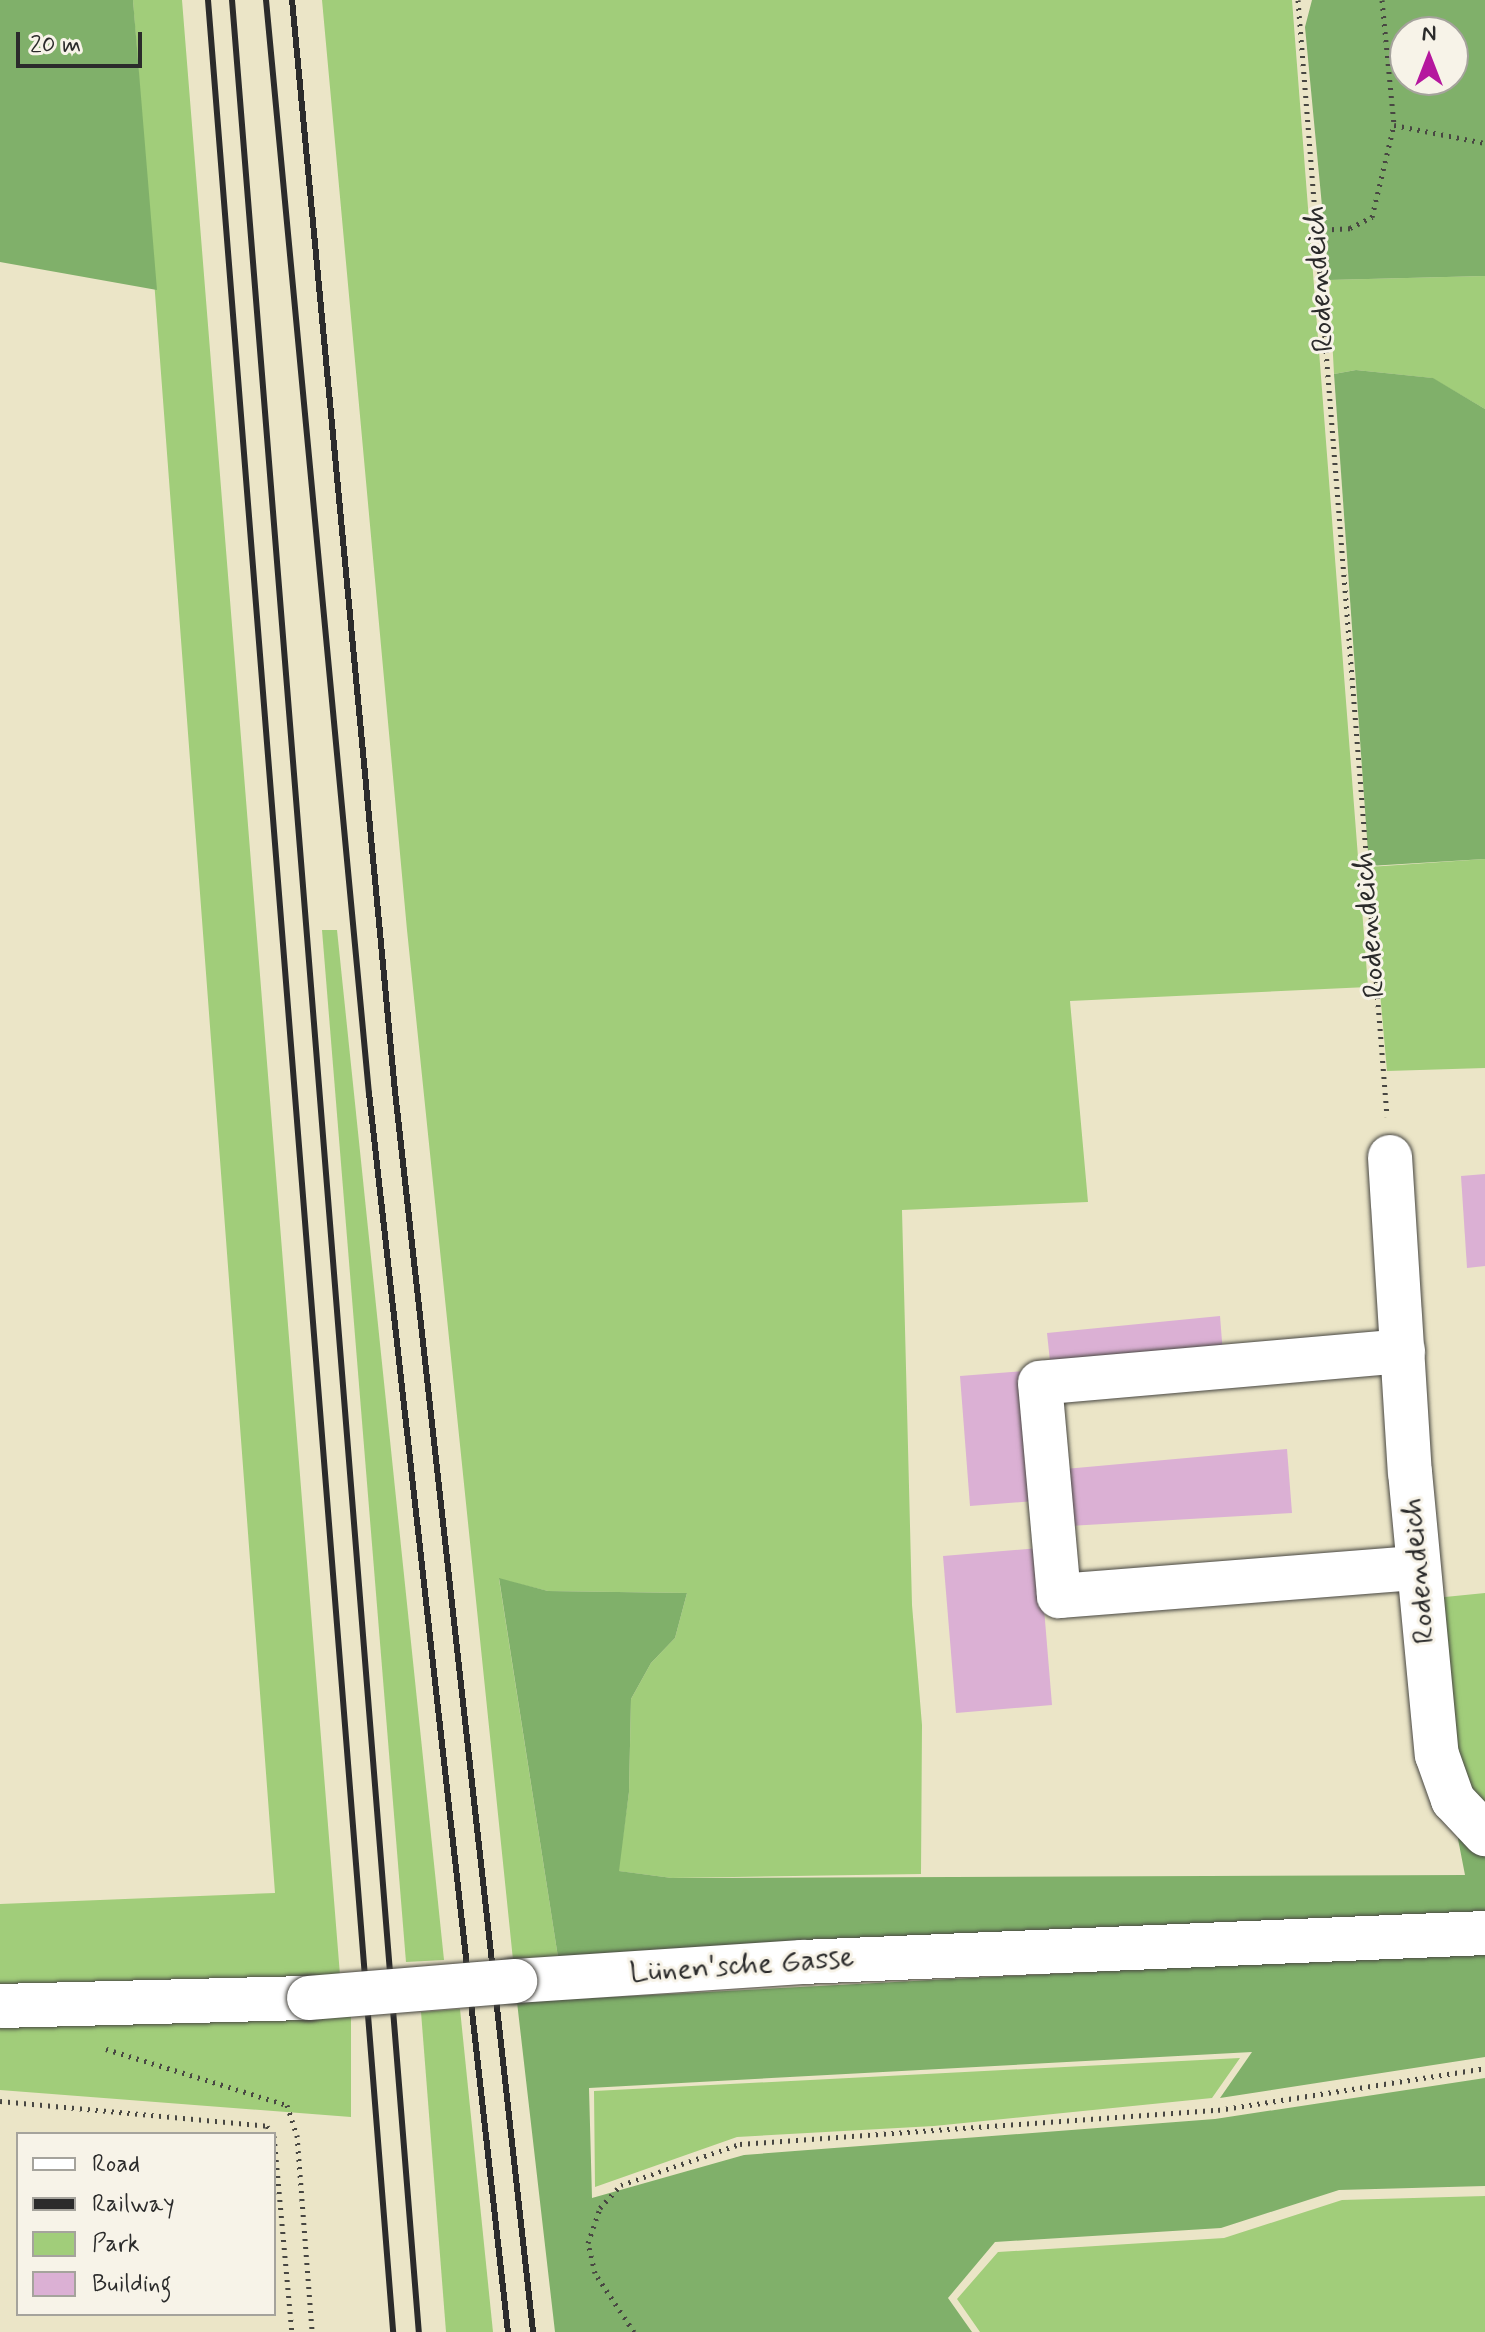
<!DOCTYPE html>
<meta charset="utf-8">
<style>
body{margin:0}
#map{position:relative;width:1485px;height:2332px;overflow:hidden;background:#ebe5c7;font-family:Mynerve,sans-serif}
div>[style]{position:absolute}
.green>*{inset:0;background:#a1cd7a}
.forest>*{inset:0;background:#80b06a}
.building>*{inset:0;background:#dbb0d4}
.path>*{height:5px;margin-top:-2.5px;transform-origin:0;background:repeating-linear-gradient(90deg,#484742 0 2px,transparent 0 8px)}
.roads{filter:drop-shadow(0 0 2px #484742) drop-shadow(0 0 2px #484742)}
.minor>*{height:44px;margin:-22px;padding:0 22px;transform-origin:22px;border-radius:22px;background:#fff}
.rail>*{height:6px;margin:-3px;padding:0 3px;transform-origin:3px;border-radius:3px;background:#2b2b2b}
.bridges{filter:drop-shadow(0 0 2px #484742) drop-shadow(0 0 2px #484742)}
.minor-bridge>*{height:44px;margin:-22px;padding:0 22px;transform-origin:22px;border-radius:22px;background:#fff}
span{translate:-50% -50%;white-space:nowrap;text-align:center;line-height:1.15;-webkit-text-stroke:6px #f7f3e8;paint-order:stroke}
.street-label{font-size:30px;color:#2b2b2b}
.legend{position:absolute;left:16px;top:2132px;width:260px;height:184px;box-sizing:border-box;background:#f7f3e8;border:2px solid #a5a39c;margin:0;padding:10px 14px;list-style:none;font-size:24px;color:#2b2b2b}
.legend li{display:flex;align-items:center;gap:16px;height:40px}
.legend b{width:40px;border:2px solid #a5a39c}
.north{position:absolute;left:1389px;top:16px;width:80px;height:80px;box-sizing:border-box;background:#f7f3e8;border:2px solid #a5a39c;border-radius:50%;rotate:0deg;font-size:22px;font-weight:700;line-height:32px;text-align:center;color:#2b2b2b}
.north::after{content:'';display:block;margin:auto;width:28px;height:36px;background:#b5179e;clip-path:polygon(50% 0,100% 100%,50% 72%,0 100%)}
.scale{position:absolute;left:16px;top:32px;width:126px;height:36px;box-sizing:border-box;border:4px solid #2b2b2b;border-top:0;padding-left:10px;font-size:24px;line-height:28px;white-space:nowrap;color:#2b2b2b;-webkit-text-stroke:6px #f7f3e8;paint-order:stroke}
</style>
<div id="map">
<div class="green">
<i style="clip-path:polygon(133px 0,182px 0,340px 1975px,0 1995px,0 1904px,275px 1893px)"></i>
<i style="clip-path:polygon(322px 0,1292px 0,1368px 987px,1070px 1001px,1088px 1202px,902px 1210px,912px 1605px,922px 1725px,921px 1874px,672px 1878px,618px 1871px,629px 1792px,631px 1699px,651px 1663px,675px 1638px,687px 1593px,548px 1591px,499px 1579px,560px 1970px,513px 1960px,407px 930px)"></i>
<i style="clip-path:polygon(1485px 276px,1485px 409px,1432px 378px,1356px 370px,1334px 374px,1329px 280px)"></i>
<i style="clip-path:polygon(1485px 859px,1485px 1068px,1387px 1071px,1369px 867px)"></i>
<i style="clip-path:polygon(322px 930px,337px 930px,444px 1960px,406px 1962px)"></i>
<i style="clip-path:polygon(1485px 1593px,1485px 1829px,1465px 1807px,1425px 1599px)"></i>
<i style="clip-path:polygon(351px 2007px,351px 2117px,0 2090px,0 2014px)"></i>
<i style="clip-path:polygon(460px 2009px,493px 2332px,446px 2332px,421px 2012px)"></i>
<i style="clip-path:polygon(1240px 2058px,1212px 2098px,934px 2126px,737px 2137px,595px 2187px,594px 2091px)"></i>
<i style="clip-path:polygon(1485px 2196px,1485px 2332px,980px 2332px,957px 2299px,998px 2252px,1224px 2238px,1342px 2200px)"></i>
</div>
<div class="forest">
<i style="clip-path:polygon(0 0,133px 0,157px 290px,0 262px)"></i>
<i style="clip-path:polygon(evenodd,1312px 0,1485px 0,1485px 276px,1329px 280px,1305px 27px,1312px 0,1453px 32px,1453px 80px,1405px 80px,1405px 32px,1453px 32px)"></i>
<i style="clip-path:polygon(1356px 370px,1433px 378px,1485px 409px,1485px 859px,1369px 866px,1334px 374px)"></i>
<i style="clip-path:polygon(499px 1578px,548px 1591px,687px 1593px,675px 1638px,651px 1663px,631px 1699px,629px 1792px,619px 1871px,672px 1878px,1465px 1875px,1458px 1839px,1462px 1831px,1485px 1844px,1485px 1926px,560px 1970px)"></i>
<i style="clip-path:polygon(1485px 1951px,1485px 2057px,1220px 2098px,1252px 2052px,589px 2088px,592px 2198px,744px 2155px,1215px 2119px,1485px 2078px,1485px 2186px,1339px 2190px,1221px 2228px,995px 2242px,948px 2298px,972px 2332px,555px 2332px,517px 2002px)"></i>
</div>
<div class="building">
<i style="clip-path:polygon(1485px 1174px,1485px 1266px,1467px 1268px,1461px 1176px)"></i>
<i style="clip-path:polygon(1220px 1316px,1223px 1354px,1051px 1371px,1047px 1333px)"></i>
<i style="clip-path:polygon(1024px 1371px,1034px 1501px,970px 1506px,960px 1376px)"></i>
<i style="clip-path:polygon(1287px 1449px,1292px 1513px,1069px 1526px,1065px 1469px)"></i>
<i style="clip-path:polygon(1039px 1548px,1052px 1705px,956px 1713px,943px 1556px)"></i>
</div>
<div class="path">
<i style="left:1298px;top:0;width:1120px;rotate:85.44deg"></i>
<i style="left:1382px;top:0;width:126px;rotate:84.5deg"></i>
<i style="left:1316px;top:230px;width:34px;rotate:-3deg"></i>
<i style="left:1350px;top:228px;width:25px;rotate:-27deg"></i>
<i style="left:1372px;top:217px;width:95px;rotate:-76.6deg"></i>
<i style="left:1394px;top:125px;width:93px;rotate:11.2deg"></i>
<i style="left:106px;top:2049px;width:189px;rotate:17.2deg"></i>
<i style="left:287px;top:2105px;width:32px;rotate:72deg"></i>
<i style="left:297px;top:2135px;width:198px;rotate:85.6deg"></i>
<i style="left:0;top:2101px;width:268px;rotate:5.3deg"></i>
<i style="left:267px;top:2126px;width:9px;rotate:58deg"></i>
<i style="left:274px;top:2136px;width:197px;rotate:84.8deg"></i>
<i style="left:634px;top:2332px;width:71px;rotate:-123.5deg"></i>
<i style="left:595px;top:2273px;width:31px;rotate:-103deg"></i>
<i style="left:588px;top:2243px;width:37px;rotate:-71deg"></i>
<i style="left:600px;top:2208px;width:31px;rotate:-48deg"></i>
<i style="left:621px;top:2185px;width:126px;rotate:-19deg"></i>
<i style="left:740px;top:2144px;width:479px;rotate:-4.1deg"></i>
<i style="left:1218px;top:2110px;width:270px;rotate:-8.9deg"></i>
</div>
<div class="roads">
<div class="minor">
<i style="left:1390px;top:1157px;width:316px;rotate:86.4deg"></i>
<i style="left:1410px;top:1472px;width:284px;rotate:84.6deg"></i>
<i style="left:1437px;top:1755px;width:48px;rotate:70.4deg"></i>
<i style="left:1453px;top:1800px;width:47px;rotate:46.7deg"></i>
<i style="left:1403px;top:1351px;width:364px;rotate:175deg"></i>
<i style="left:1040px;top:1383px;width:214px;rotate:84.9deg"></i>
<i style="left:1059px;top:1596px;width:360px;rotate:-4.5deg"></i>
<i style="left:515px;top:1981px;width:288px;rotate:-3.8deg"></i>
<i style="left:802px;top:1962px;width:684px;rotate:-2.43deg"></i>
<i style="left:0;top:2006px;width:309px;rotate:-1.5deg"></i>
</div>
</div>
<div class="rail">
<i style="left:208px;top:0;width:2339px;rotate:85.46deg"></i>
<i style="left:232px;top:0;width:2339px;rotate:85.42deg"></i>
<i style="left:266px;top:0;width:1098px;rotate:84.62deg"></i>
<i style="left:369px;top:1093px;width:1247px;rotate:83.6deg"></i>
<i style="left:292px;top:0;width:1096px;rotate:84.61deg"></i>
<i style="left:395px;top:1091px;width:1249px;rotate:83.65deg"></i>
</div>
<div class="bridges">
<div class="minor-bridge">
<i style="left:309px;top:1998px;width:207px;rotate:-4.7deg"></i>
</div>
</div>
<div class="street-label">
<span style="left:1320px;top:279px;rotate:-94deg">Rodendeich</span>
<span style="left:1370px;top:925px;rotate:-95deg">Rodendeich</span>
<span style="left:1419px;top:1571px;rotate:-95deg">Rodendeich</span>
<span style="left:742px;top:1966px;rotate:-4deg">Lünen'sche Gasse</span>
</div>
<ul class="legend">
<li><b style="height:10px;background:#fff"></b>Road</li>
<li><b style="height:10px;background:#2b2b2b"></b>Railway</li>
<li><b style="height:22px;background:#a1cd7a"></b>Park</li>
<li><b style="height:22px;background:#dbb0d4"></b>Building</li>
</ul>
<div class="north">N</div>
<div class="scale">20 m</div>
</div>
